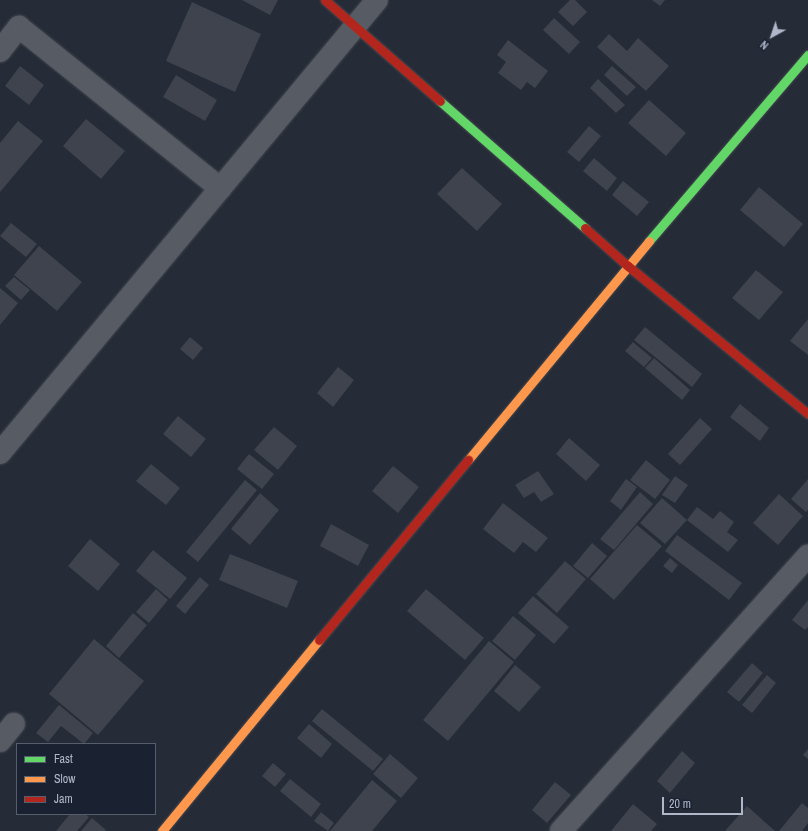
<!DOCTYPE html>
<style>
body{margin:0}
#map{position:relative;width:808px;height:831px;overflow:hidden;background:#262c37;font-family:"Archivo Narrow",sans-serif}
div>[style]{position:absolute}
.building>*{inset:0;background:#3e434d}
.roads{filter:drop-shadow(0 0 1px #43474f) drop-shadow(0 0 1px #43474f)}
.street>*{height:22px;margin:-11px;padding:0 11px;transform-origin:11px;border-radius:11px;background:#575b64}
.fast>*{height:9px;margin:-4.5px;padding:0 4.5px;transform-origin:4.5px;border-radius:4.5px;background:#63d668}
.slow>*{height:9px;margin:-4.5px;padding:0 4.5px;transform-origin:4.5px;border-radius:4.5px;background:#ff974d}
.jam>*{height:9px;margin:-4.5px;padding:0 4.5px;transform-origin:4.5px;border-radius:4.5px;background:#b3261e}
span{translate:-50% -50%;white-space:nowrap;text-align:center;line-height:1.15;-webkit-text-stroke:3px #1a2232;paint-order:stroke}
.legend{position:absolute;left:16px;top:743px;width:140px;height:72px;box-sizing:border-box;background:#1a2232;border:1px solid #565e6e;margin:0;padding:5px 7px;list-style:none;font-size:12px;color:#b0b7c9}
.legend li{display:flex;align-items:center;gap:8px;height:20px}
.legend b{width:20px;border:1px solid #565e6e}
.north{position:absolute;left:752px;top:16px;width:40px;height:40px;-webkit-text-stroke:3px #1a2232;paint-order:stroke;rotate:220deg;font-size:11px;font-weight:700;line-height:16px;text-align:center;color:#b0b7c9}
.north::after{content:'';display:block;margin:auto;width:14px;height:18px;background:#b0b7c9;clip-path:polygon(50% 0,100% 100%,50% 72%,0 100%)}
.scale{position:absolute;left:662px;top:797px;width:81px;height:18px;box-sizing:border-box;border:2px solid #b0b7c9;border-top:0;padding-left:5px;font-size:12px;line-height:14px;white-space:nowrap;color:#b0b7c9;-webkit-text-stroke:3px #1a2232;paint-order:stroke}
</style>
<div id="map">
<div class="building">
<i style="clip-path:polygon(242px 0,278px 0,270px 15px)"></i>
<i style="clip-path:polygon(570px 0,575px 0,587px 12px,573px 26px,558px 12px)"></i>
<i style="clip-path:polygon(652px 0,665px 0,660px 6px)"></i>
<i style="clip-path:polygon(192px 2px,261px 34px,235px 92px,166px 61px)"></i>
<i style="clip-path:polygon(554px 18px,580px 42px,569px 54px,543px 30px)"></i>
<i style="clip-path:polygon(609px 34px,627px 51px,638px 38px,669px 66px,646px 91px,597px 47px)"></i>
<i style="clip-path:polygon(508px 40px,548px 71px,535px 88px,527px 82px,521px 90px,498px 73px,506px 62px,497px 55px)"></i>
<i style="clip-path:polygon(20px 66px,44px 85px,29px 105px,5px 86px)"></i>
<i style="clip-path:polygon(612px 66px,636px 87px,627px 96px,604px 75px)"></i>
<i style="clip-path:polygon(176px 75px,217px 100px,205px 121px,163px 97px)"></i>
<i style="clip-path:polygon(598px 79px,625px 105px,616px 113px,590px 88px)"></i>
<i style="clip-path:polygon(649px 100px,686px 133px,666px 156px,628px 123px)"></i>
<i style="clip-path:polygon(86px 119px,125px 151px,101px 179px,63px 146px)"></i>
<i style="clip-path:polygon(18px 121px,43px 141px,0 192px,0 143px)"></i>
<i style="clip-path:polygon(589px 126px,601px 136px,579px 162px,567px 152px)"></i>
<i style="clip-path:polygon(594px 158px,617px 178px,607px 191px,583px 171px)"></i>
<i style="clip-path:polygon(462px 168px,502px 204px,477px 231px,437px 194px)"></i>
<i style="clip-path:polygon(623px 181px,649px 202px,637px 216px,612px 195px)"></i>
<i style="clip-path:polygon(759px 187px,803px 224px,784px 247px,740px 210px)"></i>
<i style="clip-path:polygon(11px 223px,37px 244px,26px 257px,0 236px)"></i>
<i style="clip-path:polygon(39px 246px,82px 282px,57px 311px,14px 275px)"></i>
<i style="clip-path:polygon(756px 270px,783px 292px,759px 320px,732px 298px)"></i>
<i style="clip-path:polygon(14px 277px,30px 290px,21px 300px,5px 286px)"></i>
<i style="clip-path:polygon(0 288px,18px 303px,0 325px)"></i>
<i style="clip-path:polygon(808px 319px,808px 355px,790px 341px)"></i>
<i style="clip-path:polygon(645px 327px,702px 374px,692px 387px,634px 340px)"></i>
<i style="clip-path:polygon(190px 337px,203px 348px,193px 360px,180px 349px)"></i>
<i style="clip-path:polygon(633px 342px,652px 358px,644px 367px,625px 351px)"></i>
<i style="clip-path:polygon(654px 358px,690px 390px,682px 400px,645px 368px)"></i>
<i style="clip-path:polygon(338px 367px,354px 380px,333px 407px,317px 393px)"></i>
<i style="clip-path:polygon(740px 404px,769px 428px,760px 441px,730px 417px)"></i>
<i style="clip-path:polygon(178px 416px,206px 439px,191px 457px,163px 434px)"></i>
<i style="clip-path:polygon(700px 418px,712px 429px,680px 465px,668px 454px)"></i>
<i style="clip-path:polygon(274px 427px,297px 446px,278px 470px,254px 450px)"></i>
<i style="clip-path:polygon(569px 438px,600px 465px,586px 481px,556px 454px)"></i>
<i style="clip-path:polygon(249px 454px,274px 474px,262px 489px,237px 469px)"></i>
<i style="clip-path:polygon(646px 460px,670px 480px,655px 499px,630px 480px)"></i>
<i style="clip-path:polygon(151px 464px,180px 488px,166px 505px,136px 481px)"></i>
<i style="clip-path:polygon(393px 466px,419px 487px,398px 513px,372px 491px)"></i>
<i style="clip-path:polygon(538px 471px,554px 494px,541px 502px,534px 492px,524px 498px,515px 485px)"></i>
<i style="clip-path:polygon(675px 476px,688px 485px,675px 503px,662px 495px)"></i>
<i style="clip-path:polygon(626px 479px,637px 487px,621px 510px,610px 501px)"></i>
<i style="clip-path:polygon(808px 479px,808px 510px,806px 512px,791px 499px)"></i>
<i style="clip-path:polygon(245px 480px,257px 490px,198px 562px,186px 552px)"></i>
<i style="clip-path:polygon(640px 492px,653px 504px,614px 550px,600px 539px)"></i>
<i style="clip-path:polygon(260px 493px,279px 510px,250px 545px,231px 529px)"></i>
<i style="clip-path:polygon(779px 494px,803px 516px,778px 545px,753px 523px)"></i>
<i style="clip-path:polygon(662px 498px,687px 520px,665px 544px,640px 523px)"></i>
<i style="clip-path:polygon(503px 503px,548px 538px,536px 552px,523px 542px,514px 553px,483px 529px)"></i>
<i style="clip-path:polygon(697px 507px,713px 519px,720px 511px,734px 522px,727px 532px,738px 540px,728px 552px,687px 520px)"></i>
<i style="clip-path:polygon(331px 524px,369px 545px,358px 566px,320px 546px)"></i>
<i style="clip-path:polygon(637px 525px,662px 546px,614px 600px,590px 579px)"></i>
<i style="clip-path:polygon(677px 535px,742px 583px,729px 600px,665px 551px)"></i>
<i style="clip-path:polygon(90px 539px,120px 564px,98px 591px,68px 566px)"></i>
<i style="clip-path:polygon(592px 543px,607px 556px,588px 578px,573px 566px)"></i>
<i style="clip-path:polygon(153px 550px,187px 578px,170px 599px,136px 571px)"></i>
<i style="clip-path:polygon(230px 554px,298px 581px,287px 608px,219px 580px)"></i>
<i style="clip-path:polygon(670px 558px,678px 565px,672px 573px,663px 566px)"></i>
<i style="clip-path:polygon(565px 561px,586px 579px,557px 613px,536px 594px)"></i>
<i style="clip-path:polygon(200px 577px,209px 585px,185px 614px,176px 606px)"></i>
<i style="clip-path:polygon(156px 589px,168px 600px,149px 623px,136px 612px)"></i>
<i style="clip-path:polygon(426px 589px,484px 638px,465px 660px,407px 611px)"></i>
<i style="clip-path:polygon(533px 596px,569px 627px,554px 644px,518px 613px)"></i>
<i style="clip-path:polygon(808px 600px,808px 627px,805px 630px,792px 620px)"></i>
<i style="clip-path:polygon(133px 613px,147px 625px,119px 658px,106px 646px)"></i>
<i style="clip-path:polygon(513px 616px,536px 635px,515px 660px,492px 641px)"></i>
<i style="clip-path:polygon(94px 639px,144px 681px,98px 735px,49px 694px)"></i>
<i style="clip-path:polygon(489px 641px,514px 662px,448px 741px,423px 720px)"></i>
<i style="clip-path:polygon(752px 663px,763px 673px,739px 702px,727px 692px)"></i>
<i style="clip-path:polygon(515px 665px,541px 687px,519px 712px,494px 691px)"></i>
<i style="clip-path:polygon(767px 675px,776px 683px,752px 713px,742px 705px)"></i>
<i style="clip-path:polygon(59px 705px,93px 733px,84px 744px,61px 726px,48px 742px,36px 733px)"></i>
<i style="clip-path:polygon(322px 709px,383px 759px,373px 771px,312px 721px)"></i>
<i style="clip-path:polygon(309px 724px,332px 744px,321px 758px,297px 738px)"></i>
<i style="clip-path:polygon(808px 749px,808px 759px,803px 755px)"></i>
<i style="clip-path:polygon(682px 751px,695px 763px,670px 793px,657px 781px)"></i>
<i style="clip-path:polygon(390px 754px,418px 778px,401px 798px,373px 774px)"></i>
<i style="clip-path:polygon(273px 763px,286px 774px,275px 787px,262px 776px)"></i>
<i style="clip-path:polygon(290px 779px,321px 804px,311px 817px,280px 791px)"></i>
<i style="clip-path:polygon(372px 780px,397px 801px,372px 831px,330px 831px)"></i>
<i style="clip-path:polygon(555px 782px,571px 795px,547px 823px,532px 810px)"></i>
<i style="clip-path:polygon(802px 803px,808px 808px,808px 823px,802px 831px,779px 831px)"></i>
<i style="clip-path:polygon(633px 804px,657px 824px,651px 831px,611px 831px)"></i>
<i style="clip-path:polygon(747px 806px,775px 831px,725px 831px)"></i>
<i style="clip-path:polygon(321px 812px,334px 823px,328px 831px,314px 821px)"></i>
<i style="clip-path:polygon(70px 814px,85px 814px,89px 817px,77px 831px,56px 831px)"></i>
<i style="clip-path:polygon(92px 818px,106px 830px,105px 831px,81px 831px)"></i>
</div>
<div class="roads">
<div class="street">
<i style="left:0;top:51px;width:31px;rotate:-52deg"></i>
<i style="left:19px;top:27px;width:258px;rotate:38.7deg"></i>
<i style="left:0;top:453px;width:589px;rotate:-50.23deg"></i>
<i style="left:0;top:741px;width:22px;rotate:-51deg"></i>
<i style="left:561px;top:831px;width:370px;rotate:-48.1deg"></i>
</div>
<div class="fast">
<i style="left:440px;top:101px;width:193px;rotate:41.2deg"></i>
<i style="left:649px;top:241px;width:245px;rotate:-49.5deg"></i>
</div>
<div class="slow">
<i style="left:468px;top:460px;width:284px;rotate:-50.4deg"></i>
<i style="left:162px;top:831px;width:247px;rotate:-50.6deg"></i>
</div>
<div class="jam">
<i style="left:325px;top:0;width:153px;rotate:41.3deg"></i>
<i style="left:585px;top:228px;width:57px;rotate:41.5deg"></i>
<i style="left:628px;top:266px;width:233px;rotate:39.4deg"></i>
<i style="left:319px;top:640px;width:234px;rotate:-50.4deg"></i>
</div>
</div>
<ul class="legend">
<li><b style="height:5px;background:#63d668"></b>Fast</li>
<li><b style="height:5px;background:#ff974d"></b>Slow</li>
<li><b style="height:5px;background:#b3261e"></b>Jam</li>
</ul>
<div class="north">N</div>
<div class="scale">20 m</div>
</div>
